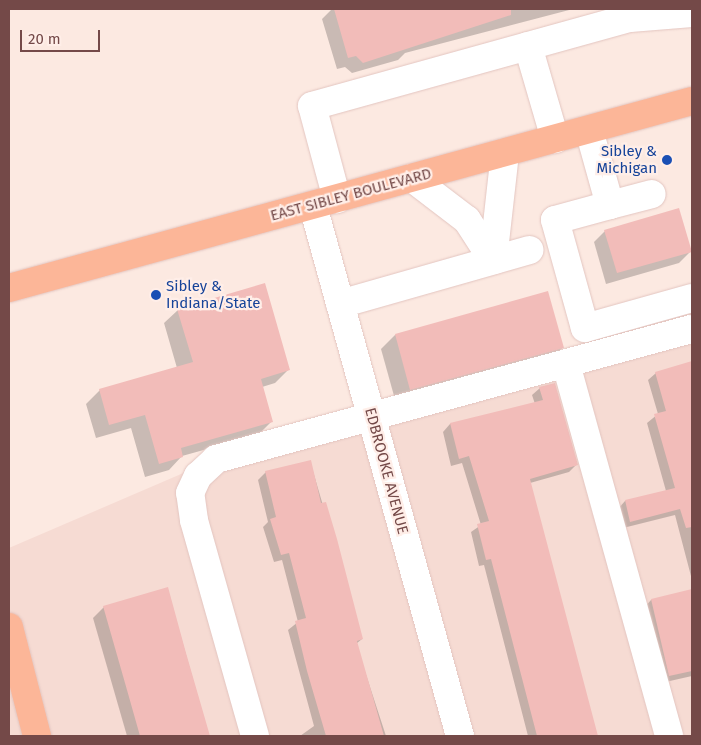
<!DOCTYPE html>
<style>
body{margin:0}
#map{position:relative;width:701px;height:745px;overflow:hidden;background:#fce9e1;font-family:"Fira Sans",sans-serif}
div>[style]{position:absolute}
.residential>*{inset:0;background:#f6dbd3}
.shadow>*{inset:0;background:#0003}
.building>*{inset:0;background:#f2bcb9}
.roads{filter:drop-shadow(0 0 1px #e3c5c0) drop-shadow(0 0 1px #e3c5c0)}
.minor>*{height:28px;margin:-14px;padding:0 14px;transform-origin:14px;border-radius:14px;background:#fff}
.major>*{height:28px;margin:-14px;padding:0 14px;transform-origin:14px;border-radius:14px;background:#fcb698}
.dots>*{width:14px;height:14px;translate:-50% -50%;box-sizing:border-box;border:2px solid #ffeee8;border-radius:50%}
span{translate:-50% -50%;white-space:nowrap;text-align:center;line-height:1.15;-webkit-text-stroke:4.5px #ffeee8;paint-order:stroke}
.transit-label{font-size:15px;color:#164399}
.right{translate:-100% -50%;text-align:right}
.left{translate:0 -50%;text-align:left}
.street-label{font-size:15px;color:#744948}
.frame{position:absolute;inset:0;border:10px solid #744948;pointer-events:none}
.scale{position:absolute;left:20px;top:30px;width:80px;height:22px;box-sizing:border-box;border:2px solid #744948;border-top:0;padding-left:6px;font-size:15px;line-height:18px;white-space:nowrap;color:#744948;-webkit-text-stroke:4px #ffeee8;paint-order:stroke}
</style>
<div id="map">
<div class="residential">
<i style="clip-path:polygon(692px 332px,692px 736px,9px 736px,9px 548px,216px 459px)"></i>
</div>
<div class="shadow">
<i style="clip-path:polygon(332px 9px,573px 9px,405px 53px,398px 60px,352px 73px,345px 67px,337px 69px,322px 19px)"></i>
<i style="clip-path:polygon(605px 231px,690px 252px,679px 263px,606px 284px,594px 242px)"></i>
<i style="clip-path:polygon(178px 310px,288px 370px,275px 383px,262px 387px,272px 421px,258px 435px,182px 456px,169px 470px,145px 477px,131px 428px,96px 438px,86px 404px,100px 390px,177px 368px,164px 323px)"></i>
<i style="clip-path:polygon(395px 335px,563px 347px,549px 362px,396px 403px,381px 349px)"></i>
<i style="clip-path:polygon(692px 363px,692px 580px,675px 515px,623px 528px,618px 509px,625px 501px,666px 491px,647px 423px,658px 414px,648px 380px,656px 373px)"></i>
<i style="clip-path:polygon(540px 388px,576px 465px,569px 472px,530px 483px,596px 736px,528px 736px,484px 565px,479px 566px,471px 532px,481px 525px,462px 463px,451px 466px,443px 432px,450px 424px,535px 404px,532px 395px)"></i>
<i style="clip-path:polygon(310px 461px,362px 639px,356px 644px,386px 736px,300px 736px,314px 726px,288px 630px,298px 622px,282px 560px,274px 562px,263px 527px,268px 522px,258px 480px,266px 472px)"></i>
<i style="clip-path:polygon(167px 588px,209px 736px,127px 736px,93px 618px,104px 607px)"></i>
<i style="clip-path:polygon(692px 590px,692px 676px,661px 683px,644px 608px,651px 600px)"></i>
</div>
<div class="building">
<i style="clip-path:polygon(334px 9px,511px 9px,511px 15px,363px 63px,356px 56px,348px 58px)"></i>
<i style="clip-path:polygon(679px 208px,692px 252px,617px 273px,604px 230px)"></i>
<i style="clip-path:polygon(265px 283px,290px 370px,261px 379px,273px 422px,181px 448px,183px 457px,159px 464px,145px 415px,109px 425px,99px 389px,193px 362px,177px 309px)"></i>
<i style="clip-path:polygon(548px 291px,564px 348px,410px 390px,395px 334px)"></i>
<i style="clip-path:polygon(692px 361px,692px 527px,686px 528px,680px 509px,630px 522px,625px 500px,675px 488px,654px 414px,666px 411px,655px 372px)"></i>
<i style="clip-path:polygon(555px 383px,578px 465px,530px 479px,598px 736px,537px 736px,491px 559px,486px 560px,477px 524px,489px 521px,469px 456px,459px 459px,450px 423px,543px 400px,539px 387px)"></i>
<i style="clip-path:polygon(311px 460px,321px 503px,326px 502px,337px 539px,363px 639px,357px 641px,384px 736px,326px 736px,307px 671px,295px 621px,306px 618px,289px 553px,281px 555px,270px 519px,276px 517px,265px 471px)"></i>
<i style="clip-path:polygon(168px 587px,186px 653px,210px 736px,140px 736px,127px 690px,103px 606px)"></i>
<i style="clip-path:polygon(692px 589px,692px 671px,669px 676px,651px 599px)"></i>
</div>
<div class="roads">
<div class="minor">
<i style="left:528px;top:46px;width:97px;rotate:73.8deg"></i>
<i style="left:589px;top:130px;width:78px;rotate:74.4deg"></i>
<i style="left:610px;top:205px;width:57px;rotate:164.7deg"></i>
<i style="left:555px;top:220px;width:112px;rotate:74.5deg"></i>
<i style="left:585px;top:328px;width:111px;rotate:-15.7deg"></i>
<i style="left:412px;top:178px;width:69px;rotate:37.4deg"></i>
<i style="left:467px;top:220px;width:48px;rotate:57deg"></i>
<i style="left:337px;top:199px;width:96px;rotate:-105deg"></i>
<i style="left:312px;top:106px;width:330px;rotate:-15.5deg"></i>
<i style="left:630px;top:18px;width:62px;rotate:-4.6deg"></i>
<i style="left:610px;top:205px;width:43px;rotate:-14.7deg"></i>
<i style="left:313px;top:206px;width:550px;rotate:74.5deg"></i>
<i style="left:493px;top:260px;width:108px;rotate:-83.6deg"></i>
<i style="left:340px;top:304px;width:197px;rotate:-15.9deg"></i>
<i style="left:566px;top:364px;width:386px;rotate:74.5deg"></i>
<i style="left:255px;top:736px;width:224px;rotate:-105.8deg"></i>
<i style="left:194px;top:520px;width:27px;rotate:-98deg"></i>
<i style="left:190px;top:493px;width:19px;rotate:-65deg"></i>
<i style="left:198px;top:476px;width:25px;rotate:-43deg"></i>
<i style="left:216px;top:459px;width:493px;rotate:-15.3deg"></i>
</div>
<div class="major">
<i style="left:9px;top:288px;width:708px;rotate:-15.31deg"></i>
<i style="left:9px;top:627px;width:113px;rotate:75.6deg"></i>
</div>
</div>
<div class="dots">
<i style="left:667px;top:160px;background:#1a4fb4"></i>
<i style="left:156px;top:295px;background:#1a4fb4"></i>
</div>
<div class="transit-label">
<span class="right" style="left:657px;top:160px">Sibley &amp;<br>Michigan</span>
<span class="left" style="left:166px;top:295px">Sibley &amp;<br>Indiana/State</span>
</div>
<div class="street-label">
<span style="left:351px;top:195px;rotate:-15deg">EAST SIBLEY BOULEVARD</span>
<span style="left:386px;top:471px;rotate:75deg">EDBROOKE AVENUE</span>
</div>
<div class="frame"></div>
<div class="scale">20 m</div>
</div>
